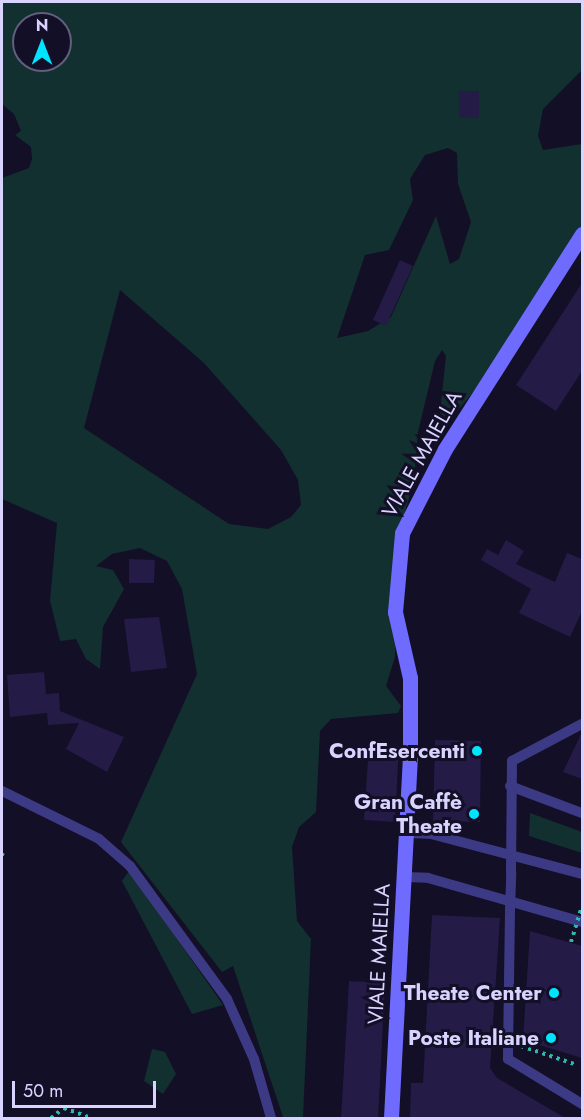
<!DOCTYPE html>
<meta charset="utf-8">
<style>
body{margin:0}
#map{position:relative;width:584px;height:1120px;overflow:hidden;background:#130f26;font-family:Jost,sans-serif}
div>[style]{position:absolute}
.green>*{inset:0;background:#12302f}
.building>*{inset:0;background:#241b47}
.path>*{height:4px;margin-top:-2px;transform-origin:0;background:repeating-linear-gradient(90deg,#2fb8b0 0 3px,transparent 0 7.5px)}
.service>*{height:10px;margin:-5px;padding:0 5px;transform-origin:5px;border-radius:5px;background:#3d3a85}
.secondary>*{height:15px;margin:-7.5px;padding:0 7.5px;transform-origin:7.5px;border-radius:7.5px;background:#6f6bff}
.path-bridge>*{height:4px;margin-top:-2px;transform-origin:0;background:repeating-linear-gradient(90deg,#2fb8b0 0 3px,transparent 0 7.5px)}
.service-bridge>*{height:10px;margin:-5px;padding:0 5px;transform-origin:5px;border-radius:5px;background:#3d3a85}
.dots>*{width:16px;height:16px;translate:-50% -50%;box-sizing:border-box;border:3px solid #130f26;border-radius:50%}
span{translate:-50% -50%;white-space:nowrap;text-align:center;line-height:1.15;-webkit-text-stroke:6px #130f26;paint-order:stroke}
.street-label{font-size:21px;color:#d9d4ff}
.poi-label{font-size:21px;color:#d9d4ff;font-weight:700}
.right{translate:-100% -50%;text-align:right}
.frame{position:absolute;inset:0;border:3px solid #d9d4ff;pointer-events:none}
.north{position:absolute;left:12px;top:12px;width:60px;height:60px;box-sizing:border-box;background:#130f26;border:2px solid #625e7d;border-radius:50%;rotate:0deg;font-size:16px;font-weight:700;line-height:24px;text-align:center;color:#d9d4ff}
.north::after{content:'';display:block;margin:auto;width:21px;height:27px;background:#00e5ff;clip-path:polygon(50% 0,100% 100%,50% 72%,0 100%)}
.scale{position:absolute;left:12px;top:1081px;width:144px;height:27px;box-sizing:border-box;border:3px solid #d9d4ff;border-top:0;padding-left:8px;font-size:18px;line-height:21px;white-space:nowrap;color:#d9d4ff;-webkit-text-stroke:4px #130f26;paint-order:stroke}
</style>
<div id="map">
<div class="green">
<i style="clip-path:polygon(evenodd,2px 2px,582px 2px,582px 70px,543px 109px,538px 136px,543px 150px,582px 144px,582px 230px,487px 376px,447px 423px,440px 413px,446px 356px,442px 350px,435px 361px,418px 432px,414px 481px,400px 528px,395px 657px,386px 686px,401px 706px,398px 713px,331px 719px,320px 731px,316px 812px,299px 827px,292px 847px,297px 921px,311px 939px,303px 1118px,283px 1117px,233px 966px,222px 972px,121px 842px,197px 674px,182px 589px,167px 561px,140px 548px,112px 554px,96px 566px,113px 570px,124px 589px,103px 627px,100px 669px,86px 659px,76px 639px,60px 641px,50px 601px,57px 523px,2px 499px,2px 178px,29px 168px,32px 159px,31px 147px,15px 135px,21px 131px,14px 114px,2px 104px,2px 2px,24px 24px,60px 24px,60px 60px,24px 60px,24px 24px,2px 2px,448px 148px,457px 153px,458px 184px,471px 222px,459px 259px,450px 264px,436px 216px,391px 317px,368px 331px,337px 338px,365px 255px,389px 250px,413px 200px,410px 179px,425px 155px,448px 148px,2px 2px,120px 290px,204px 363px,281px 450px,298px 480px,301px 505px,291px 517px,268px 529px,229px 524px,84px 428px,120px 290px)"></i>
<i style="clip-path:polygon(530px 813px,582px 832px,582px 853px,529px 836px)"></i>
<i style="clip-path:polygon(129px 871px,157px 910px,223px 1005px,192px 1014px,122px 881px)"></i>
<i style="clip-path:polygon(152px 1049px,165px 1052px,176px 1074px,163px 1094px,144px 1081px)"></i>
</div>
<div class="building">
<i style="clip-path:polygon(459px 91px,479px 91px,479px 118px,459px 118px)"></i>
<i style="clip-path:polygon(400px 260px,413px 266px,386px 326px,373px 320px)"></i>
<i style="clip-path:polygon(582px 283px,582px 371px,556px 411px,516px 385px)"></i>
<i style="clip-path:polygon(506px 540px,524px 551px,516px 564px,555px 582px,567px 553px,582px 559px,582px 611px,570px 637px,519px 613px,531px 589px,481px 560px,487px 549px,498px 555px)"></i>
<i style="clip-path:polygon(129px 559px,155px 560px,154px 583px,129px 583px)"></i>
<i style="clip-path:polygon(159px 617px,167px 668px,131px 672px,124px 619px)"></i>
<i style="clip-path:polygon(44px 672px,46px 694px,59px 693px,60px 711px,124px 737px,107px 772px,66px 749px,79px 723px,48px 725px,47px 713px,10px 717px,7px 675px)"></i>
<i style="clip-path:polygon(582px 732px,582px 779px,563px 772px)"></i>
<i style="clip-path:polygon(435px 740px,481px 741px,480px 822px,433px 821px)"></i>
<i style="clip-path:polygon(369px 744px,399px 746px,395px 822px,364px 820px)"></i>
<i style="clip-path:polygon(432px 915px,500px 918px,490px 1068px,497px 1078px,567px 1119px,410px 1119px,411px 1083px,423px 1083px)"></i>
<i style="clip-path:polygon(530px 931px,582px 946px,582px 1058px,523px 1040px)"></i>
<i style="clip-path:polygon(349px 981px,385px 983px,378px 1119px,341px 1119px)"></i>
</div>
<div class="path">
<i style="left:2px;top:853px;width:4px;rotate:76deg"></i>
<i style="left:521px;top:1046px;width:59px;rotate:18.7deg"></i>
<i style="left:51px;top:1118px;width:16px;rotate:-38deg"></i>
<i style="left:64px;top:1108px;width:30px;rotate:20deg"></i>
</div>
<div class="service">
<i style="left:510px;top:786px;width:77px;rotate:20.6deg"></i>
<i style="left:2px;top:791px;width:108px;rotate:26.3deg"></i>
<i style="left:99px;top:839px;width:41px;rotate:41.1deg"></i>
<i style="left:130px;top:866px;width:165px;rotate:53.9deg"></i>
<i style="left:227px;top:999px;width:66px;rotate:65.8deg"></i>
<i style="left:254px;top:1059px;width:61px;rotate:73.9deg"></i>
<i style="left:406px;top:833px;width:25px;rotate:2deg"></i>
<i style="left:431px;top:834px;width:156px;rotate:14.8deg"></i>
<i style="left:511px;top:873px;width:112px;rotate:-89.5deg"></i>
<i style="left:512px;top:761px;width:79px;rotate:-27.9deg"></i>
<i style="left:404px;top:877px;width:24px;rotate:2deg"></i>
<i style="left:428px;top:878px;width:160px;rotate:15.9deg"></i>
<i style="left:510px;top:910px;width:149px;rotate:90.8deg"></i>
<i style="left:508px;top:1059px;width:87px;rotate:31.3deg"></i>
</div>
<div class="secondary">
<i style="left:391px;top:1118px;width:361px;rotate:-87deg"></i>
<i style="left:410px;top:758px;width:80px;rotate:-90deg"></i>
<i style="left:410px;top:678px;width:68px;rotate:-102.8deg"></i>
<i style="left:395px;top:612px;width:79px;rotate:-84.9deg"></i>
<i style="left:402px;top:533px;width:94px;rotate:-62.9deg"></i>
<i style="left:445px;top:449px;width:255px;rotate:-57.5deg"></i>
</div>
<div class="path-bridge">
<i style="left:571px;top:942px;width:37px;rotate:-73deg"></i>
</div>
<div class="service-bridge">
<i style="left:510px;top:910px;width:37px;rotate:-88deg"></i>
</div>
<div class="dots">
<i style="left:477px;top:751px;background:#00e5ff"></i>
<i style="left:474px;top:814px;background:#00e5ff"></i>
<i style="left:554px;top:993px;background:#00e5ff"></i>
<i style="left:551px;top:1038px;background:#00e5ff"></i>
</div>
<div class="street-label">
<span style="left:422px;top:454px;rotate:-61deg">VIALE MAIELLA</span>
<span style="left:379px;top:954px;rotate:-87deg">VIALE MAIELLA</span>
</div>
<div class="poi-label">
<span class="right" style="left:465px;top:751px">ConfEsercenti</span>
<span class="right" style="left:462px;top:814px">Gran Caffè<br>Theate</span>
<span class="right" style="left:542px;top:993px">Theate Center</span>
<span class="right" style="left:539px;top:1038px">Poste Italiane</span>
</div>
<div class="frame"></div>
<div class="north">N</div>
<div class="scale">50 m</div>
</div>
